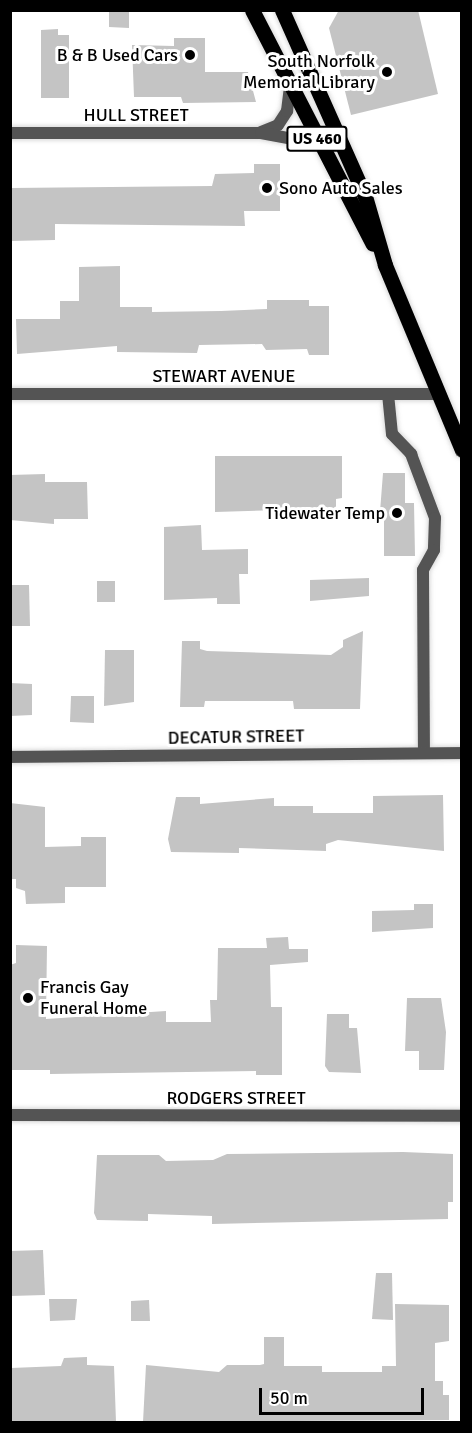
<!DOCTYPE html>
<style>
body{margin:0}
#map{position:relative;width:472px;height:1433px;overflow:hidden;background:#fff;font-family:Signika,sans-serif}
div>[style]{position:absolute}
.building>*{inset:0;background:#c4c4c4}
.roads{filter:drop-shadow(0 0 2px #dbdbdb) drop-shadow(0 0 2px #dbdbdb)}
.service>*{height:12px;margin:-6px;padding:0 6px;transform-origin:6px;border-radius:6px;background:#545454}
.minor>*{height:12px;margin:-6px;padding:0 6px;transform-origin:6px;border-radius:6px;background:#545454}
.primary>*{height:15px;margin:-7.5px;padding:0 7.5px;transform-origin:7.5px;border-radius:7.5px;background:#000}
.dots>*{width:16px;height:16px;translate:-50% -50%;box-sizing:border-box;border:3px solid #fff;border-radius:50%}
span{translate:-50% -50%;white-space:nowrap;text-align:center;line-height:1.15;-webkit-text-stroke:6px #fff;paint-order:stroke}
.shield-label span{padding:2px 4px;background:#fff;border:2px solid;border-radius:4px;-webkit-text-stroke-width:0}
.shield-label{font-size:16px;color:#000;font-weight:700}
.poi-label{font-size:18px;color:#000}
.right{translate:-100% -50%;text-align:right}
.left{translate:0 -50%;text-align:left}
.street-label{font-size:18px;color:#000}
.frame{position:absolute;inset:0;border:12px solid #000;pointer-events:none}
.scale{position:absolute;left:259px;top:1388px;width:165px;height:27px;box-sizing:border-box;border:3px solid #000;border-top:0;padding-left:8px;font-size:18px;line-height:21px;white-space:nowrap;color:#000;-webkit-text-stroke:4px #fff;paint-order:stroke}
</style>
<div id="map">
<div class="building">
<i style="clip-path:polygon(109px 10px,129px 10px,129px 28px,109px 27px)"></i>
<i style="clip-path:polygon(339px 10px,418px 10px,438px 94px,351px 115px,329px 28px)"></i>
<i style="clip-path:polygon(58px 29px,58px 35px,69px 35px,69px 98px,41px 98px,41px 30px)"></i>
<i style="clip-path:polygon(174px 38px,205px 38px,205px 72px,248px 72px,256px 102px,183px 103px,181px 97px,134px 97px,132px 45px,174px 46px)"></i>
<i style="clip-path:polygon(254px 164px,280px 164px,280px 211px,244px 211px,245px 226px,55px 224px,55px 240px,10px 241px,10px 188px,212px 186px,215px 174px,254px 173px)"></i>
<i style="clip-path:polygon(120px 266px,120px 307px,152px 307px,152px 312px,221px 311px,267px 309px,267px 300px,309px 300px,309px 306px,329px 306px,329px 355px,309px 355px,307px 349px,266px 350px,262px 344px,199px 345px,197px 353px,117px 352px,117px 346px,17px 354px,16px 319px,60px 319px,60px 301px,79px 301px,79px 267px)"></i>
<i style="clip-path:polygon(215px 456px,342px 456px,342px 498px,336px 499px,336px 517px,291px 518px,286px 511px,278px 510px,215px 512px)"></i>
<i style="clip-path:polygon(383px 473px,405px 473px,405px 503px,414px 503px,415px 556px,384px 556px,384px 517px,380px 512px)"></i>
<i style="clip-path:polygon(45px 474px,45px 482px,87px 482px,88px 519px,54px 519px,54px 524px,10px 520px,10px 475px)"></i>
<i style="clip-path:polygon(201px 525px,202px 550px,248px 549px,248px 574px,239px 574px,240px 604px,217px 604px,217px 598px,164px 600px,164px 527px)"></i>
<i style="clip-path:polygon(369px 578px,369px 596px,310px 601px,310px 580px)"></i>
<i style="clip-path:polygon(97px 581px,115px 581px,115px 602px,97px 602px)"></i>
<i style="clip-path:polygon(10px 585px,29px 585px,30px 626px,10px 626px)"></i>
<i style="clip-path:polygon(363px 631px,360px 709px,294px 709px,293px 701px,205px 701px,204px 707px,180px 707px,182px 641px,200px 641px,200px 649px,207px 651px,331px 655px,343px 647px,343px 640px)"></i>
<i style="clip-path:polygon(105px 650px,134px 650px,134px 702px,104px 706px)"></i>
<i style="clip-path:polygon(10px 683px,32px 684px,32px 715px,10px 716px)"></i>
<i style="clip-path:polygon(71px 696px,94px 696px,94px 723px,70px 722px)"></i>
<i style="clip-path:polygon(443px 795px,444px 851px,338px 840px,326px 844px,326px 851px,239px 848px,239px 853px,171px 852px,168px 839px,176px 797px,200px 797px,200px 804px,274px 798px,274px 806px,313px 806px,313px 813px,373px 813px,373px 796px)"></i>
<i style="clip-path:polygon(10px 803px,45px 807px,45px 847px,81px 846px,81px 837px,106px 837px,106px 887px,65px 887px,65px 903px,26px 904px,25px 891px,16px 888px,16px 879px,10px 879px)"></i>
<i style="clip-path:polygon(414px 904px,433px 904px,433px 928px,372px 932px,372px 911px,414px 910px)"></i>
<i style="clip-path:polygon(288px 937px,289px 949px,308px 949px,308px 962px,270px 965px,271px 1007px,282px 1007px,282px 1075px,256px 1075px,256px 1071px,50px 1074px,50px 1070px,10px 1070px,10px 965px,16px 963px,16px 945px,47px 946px,46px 1019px,166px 1011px,166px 1022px,211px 1022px,210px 1000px,217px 1000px,218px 948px,267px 948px,266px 938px)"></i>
<i style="clip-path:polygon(407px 998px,441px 998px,446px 1032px,444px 1070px,419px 1070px,419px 1051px,405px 1051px)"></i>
<i style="clip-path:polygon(327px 1014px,349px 1014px,349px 1028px,357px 1028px,361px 1073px,329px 1072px,325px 1066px)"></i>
<i style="clip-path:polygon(403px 1152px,453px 1154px,453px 1202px,448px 1202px,448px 1219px,212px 1224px,212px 1216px,148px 1214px,148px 1221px,97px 1220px,94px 1213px,97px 1155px,159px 1155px,166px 1161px,213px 1160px,227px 1154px)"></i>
<i style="clip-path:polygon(43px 1250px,45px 1295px,10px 1296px,10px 1251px)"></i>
<i style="clip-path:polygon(376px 1273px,392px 1273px,393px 1320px,372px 1319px)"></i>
<i style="clip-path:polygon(49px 1299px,77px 1299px,75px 1320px,50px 1321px)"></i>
<i style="clip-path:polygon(149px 1300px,150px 1321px,131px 1321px,131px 1301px)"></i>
<i style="clip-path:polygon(395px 1304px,449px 1305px,449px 1341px,435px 1343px,435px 1381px,443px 1381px,443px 1395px,449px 1395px,449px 1420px,143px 1422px,146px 1365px,219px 1372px,227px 1365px,260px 1365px,264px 1364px,264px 1337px,284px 1337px,284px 1366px,322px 1366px,322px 1372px,382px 1372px,382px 1366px,396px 1366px)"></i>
<i style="clip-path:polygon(87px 1357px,87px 1365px,114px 1366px,116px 1422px,12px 1422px,11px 1368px,61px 1366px,64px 1358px)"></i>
</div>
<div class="roads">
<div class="service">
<i style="left:388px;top:394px;width:40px;rotate:84.3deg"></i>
<i style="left:392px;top:434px;width:28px;rotate:46deg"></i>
<i style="left:411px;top:454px;width:68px;rotate:69.4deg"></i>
<i style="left:435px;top:518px;width:32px;rotate:92deg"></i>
<i style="left:434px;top:550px;width:23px;rotate:119deg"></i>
<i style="left:423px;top:570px;width:183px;rotate:89.7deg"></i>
</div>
<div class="minor">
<i style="left:261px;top:132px;width:18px;rotate:-22deg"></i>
<i style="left:278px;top:125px;width:17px;rotate:-57deg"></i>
<i style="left:287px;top:111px;width:24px;rotate:-83deg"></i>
<i style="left:10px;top:133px;width:251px"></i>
<i style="left:261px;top:133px;width:59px;rotate:10.7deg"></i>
<i style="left:10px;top:394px;width:427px"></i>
<i style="left:10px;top:757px;width:452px;rotate:-0.5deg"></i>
<i style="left:10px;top:1115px;width:452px;rotate:0.1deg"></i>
</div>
<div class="primary">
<i style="left:252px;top:10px;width:263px;rotate:62.7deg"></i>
<i style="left:282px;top:10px;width:204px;rotate:66deg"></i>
<i style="left:365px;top:196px;width:72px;rotate:73.8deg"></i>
<i style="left:385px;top:265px;width:200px;rotate:67.4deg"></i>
</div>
</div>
<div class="dots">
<i style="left:190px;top:55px;background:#000"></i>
<i style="left:387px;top:72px;background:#000"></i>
<i style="left:267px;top:188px;background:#000"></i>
<i style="left:397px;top:513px;background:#000"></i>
<i style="left:28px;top:998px;background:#000"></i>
</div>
<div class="shield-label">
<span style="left:317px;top:139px">US 460</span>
</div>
<div class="poi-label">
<span class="right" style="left:178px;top:55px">B &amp; B Used Cars</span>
<span class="right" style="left:375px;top:72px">South Norfolk<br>Memorial Library</span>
<span class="left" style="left:279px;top:188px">Sono Auto Sales</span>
<span class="right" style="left:385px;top:513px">Tidewater Temp</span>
<span class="left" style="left:40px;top:998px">Francis Gay<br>Funeral Home</span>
</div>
<div class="street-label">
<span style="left:136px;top:115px">HULL STREET</span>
<span style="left:224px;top:376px">STEWART AVENUE</span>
<span style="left:236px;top:737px;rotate:-1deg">DECATUR STREET</span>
<span style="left:236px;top:1098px">RODGERS STREET</span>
</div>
<div class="frame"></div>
<div class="scale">50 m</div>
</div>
